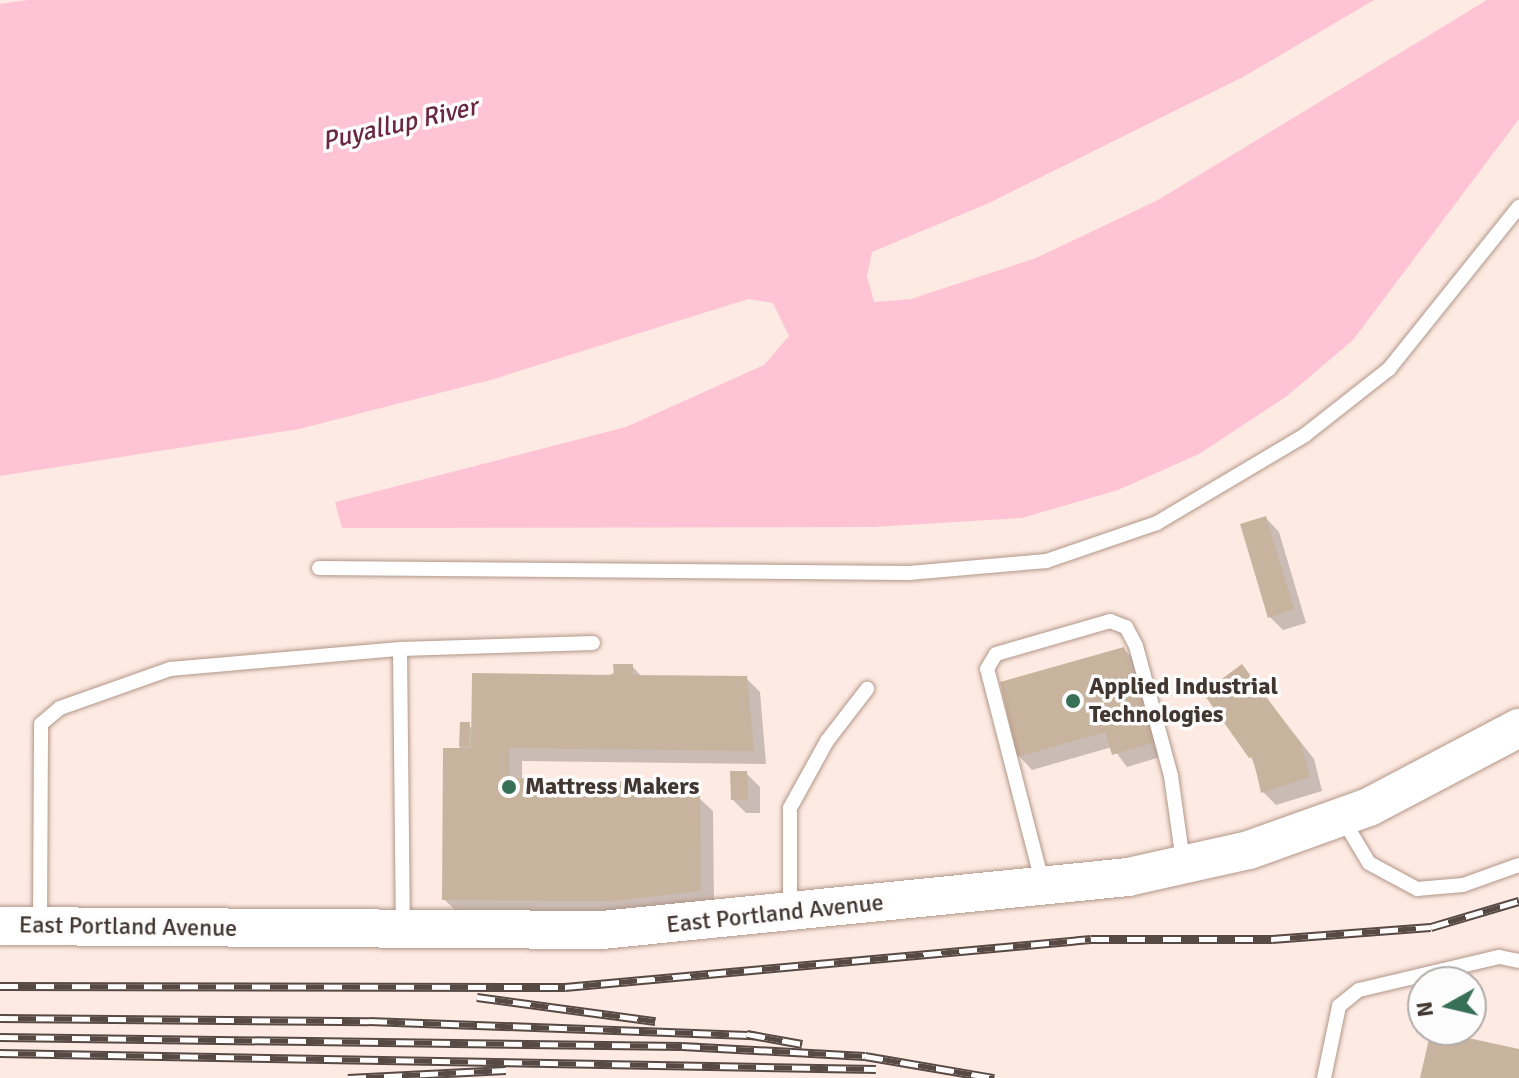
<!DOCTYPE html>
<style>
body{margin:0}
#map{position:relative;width:1519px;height:1078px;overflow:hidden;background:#fdeae2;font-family:Signika,sans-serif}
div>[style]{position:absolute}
.water>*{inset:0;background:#fec4d5}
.shadow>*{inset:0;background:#0003}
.building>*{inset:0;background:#c8b49e}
.roads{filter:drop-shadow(0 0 2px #b29688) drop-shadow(0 0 2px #b29688)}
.lane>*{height:14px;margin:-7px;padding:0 7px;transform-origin:7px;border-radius:7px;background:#fff}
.secondary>*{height:38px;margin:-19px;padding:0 19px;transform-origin:19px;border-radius:19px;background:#fff}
.rail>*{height:9px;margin-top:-4.5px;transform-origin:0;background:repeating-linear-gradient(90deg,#fcfcfc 0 18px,#574a45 0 36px);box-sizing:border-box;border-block:2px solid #574a45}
.dots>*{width:22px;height:22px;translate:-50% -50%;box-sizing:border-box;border:4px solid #fcfcfc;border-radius:50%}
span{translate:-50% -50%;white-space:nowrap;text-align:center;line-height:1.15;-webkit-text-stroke:7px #fcfcfc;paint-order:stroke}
.poi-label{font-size:24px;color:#423631;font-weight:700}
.left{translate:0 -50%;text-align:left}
.street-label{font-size:24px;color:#423631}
.water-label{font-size:26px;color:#6a2740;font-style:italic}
.north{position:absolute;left:1407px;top:966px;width:80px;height:80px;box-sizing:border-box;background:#fcfcfc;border:2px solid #b2adab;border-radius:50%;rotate:262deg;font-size:22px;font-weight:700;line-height:32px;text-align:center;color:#423631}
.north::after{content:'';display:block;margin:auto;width:28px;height:36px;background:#377057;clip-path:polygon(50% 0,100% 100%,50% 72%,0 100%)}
</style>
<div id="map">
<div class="water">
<i style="clip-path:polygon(27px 0,1374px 0,1243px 77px,989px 203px,872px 252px,867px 276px,874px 302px,911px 299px,1036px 258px,1158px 200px,1487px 0,1519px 0,1519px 119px,1353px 340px,1287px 396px,1199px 454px,1118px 490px,1022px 518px,874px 527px,342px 528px,335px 502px,626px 427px,764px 365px,789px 336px,773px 303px,748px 299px,494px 379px,299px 429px,0 476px,0 4px)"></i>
</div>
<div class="shadow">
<i style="clip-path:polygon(1266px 518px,1279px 532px,1306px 623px,1283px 630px,1270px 617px)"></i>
<i style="clip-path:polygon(1124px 649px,1137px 663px,1167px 755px,1127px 767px,1112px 747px,1032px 770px,1019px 756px)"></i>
<i style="clip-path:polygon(632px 666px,642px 677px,746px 678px,760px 692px,766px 764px,522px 761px,522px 780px,574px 782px,587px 795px,637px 784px,649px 796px,699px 798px,713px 811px,714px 904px,628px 913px,457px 912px,444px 899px,462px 724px,473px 728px)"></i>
<i style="clip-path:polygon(1242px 667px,1314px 759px,1322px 791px,1276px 805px,1263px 792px,1251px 756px)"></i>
<i style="clip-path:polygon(746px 773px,760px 787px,760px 813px,746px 813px,733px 800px)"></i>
</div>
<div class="building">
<i style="clip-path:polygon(1266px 516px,1294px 609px,1268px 618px,1240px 524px)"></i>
<i style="clip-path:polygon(1124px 647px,1155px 742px,1112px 755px,1105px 732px,1017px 757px,1000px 682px)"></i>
<i style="clip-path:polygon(613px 664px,633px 664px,633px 675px,747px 676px,754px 751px,509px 748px,510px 778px,575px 780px,575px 793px,589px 793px,590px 780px,637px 782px,637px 794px,700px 796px,701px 891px,614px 901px,442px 900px,443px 748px,471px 748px,472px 673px,614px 675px)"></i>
<i style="clip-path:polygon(1242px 664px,1301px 744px,1310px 777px,1261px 793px,1253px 757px,1249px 758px,1203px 693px)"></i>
<i style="clip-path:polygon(460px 722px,470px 722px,469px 747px,459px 746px)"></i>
<i style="clip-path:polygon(730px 771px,747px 771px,748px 800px,731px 800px)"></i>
<i style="clip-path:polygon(1431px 1030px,1519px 1049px,1519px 1078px,1420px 1078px)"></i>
</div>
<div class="roads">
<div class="lane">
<i style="left:319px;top:568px;width:590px;rotate:0.49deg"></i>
<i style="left:909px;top:573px;width:138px;rotate:-5deg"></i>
<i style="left:1046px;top:561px;width:117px;rotate:-18.9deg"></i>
<i style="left:1157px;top:523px;width:172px;rotate:-30.7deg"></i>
<i style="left:1305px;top:435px;width:107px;rotate:-38.2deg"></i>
<i style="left:1389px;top:369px;width:208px;rotate:-51.3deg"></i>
<i style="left:400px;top:649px;width:276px;rotate:89.4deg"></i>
<i style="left:1342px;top:818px;width:52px;rotate:59deg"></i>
<i style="left:1369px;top:863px;width:55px;rotate:28.4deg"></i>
<i style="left:1417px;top:889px;width:46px;rotate:-5deg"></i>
<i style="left:1463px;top:885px;width:59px;rotate:-19.7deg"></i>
<i style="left:1043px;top:885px;width:223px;rotate:-104.5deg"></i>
<i style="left:987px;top:669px;width:17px;rotate:-59deg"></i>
<i style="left:996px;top:654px;width:119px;rotate:-16.1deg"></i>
<i style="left:1110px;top:621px;width:17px;rotate:21deg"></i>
<i style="left:1126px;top:627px;width:21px;rotate:62deg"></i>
<i style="left:1136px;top:646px;width:135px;rotate:74.9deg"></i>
<i style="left:1171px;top:776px;width:86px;rotate:82deg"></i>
<i style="left:790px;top:909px;width:101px;rotate:-90deg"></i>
<i style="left:790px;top:808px;width:77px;rotate:-61.1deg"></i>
<i style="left:827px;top:741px;width:66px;rotate:-52.4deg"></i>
<i style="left:40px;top:926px;width:202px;rotate:-89.7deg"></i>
<i style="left:41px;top:724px;width:25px;rotate:-40deg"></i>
<i style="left:60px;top:708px;width:117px;rotate:-19.5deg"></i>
<i style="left:170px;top:669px;width:231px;rotate:-5deg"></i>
<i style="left:400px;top:649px;width:193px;rotate:-1.8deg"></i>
<i style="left:1324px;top:1078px;width:74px;rotate:-78.2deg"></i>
<i style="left:1339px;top:1006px;width:26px;rotate:-39deg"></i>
<i style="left:1359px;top:990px;width:144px;rotate:-13.3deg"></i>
<i style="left:1499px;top:957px;width:20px;rotate:11deg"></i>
</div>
<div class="secondary">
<i style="left:0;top:926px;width:602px;rotate:0.38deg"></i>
<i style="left:602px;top:930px;width:529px;rotate:-5.75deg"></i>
<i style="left:1128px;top:877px;width:124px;rotate:-12.6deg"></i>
<i style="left:1249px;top:850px;width:127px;rotate:-19.7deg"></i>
<i style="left:1369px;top:807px;width:170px;rotate:-27.8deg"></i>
</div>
</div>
<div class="rail">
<i style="left:0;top:986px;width:565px;rotate:0.1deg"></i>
<i style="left:565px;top:987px;width:528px;rotate:-5.21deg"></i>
<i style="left:1091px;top:939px;width:181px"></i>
<i style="left:1272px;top:939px;width:159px;rotate:-4.3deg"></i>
<i style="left:1431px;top:927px;width:92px;rotate:-16.5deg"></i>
<i style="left:477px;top:997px;width:180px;rotate:7.7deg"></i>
<i style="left:0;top:1018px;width:369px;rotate:0.5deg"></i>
<i style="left:369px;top:1021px;width:386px;rotate:2.1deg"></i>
<i style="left:747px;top:1034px;width:56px;rotate:10.3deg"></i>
<i style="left:0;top:1037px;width:682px;rotate:0.76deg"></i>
<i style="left:682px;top:1046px;width:183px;rotate:3.1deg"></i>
<i style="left:865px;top:1056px;width:131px;rotate:9.7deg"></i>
<i style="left:0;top:1053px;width:876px;rotate:1.05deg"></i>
<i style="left:348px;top:1078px;width:158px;rotate:-2.9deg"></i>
</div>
<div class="dots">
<i style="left:1073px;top:701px;background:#377057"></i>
<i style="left:509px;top:787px;background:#377057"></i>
</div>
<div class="poi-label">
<span class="left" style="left:1089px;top:701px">Applied Industrial<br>Technologies</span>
<span class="left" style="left:525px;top:787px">Mattress Makers</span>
</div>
<div class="street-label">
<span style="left:775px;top:914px;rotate:-6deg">East Portland Avenue</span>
<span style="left:128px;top:927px;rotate:1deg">East Portland Avenue</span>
</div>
<div class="water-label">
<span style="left:400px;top:125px;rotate:-13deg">Puyallup River</span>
</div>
<div class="north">N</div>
</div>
